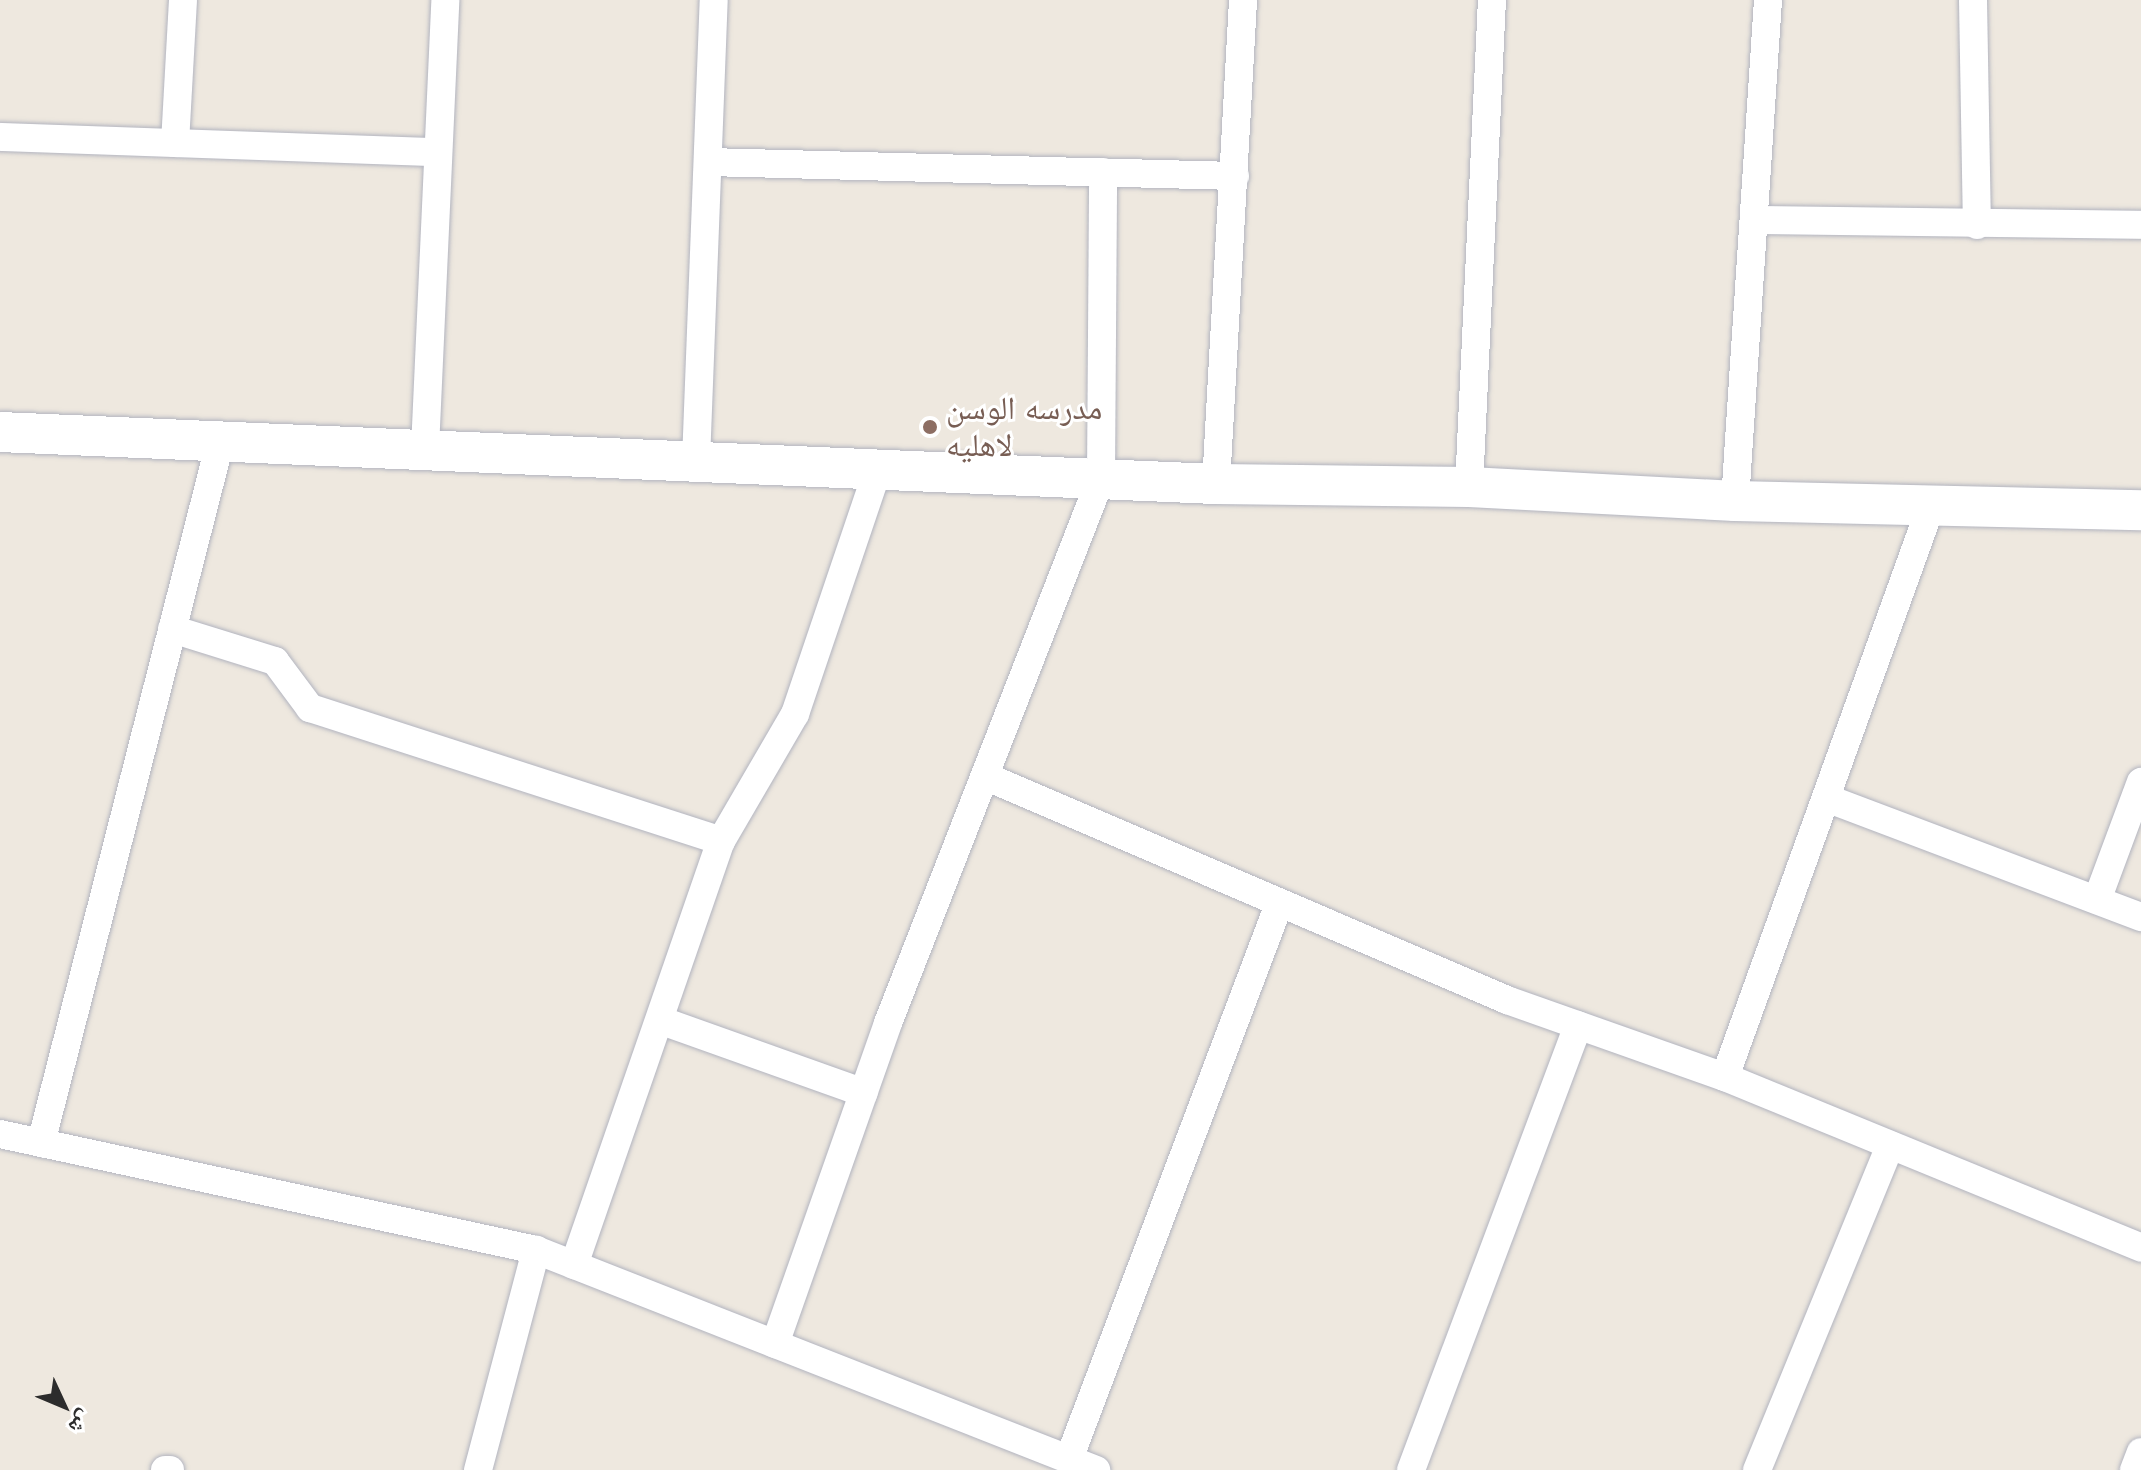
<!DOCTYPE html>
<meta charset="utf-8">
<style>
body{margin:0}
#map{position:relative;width:2141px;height:1470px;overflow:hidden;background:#eee8df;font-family:Jost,"Noto Naskh Arabic",sans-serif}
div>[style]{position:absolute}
.roads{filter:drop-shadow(0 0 2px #b2b4bf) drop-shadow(0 0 2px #b2b4bf)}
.street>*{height:28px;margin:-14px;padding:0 14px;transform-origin:14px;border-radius:14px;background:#fff}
.secondary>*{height:40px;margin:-20px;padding:0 20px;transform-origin:20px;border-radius:20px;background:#fff}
.dots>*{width:22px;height:22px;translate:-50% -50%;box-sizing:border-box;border:4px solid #fff;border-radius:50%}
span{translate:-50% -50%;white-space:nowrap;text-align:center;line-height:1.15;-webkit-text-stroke:6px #fff;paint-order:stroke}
.education-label{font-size:32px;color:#785e54}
.left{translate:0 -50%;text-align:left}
.north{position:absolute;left:24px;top:1366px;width:80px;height:80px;-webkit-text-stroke:6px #fff;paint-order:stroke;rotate:134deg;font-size:22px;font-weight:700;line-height:32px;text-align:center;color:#2c2c2c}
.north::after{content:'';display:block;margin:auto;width:28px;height:36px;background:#2c2c2c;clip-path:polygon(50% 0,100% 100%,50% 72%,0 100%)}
</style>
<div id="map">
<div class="roads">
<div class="street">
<i style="left:1973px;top:0;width:225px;rotate:89deg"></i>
<i style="left:0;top:137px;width:438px;rotate:2deg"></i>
<i style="left:175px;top:143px;width:143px;rotate:-86.8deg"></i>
<i style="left:708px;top:162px;width:527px;rotate:1.52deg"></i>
<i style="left:1754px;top:220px;width:387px;rotate:0.7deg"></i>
<i style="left:425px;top:449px;width:449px;rotate:-87.4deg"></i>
<i style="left:696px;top:461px;width:461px;rotate:-87.8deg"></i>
<i style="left:1216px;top:484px;width:485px;rotate:-86.8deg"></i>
<i style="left:1469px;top:487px;width:488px;rotate:-87.3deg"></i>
<i style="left:1735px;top:501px;width:502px;rotate:-86.23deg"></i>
<i style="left:1931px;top:506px;width:607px;rotate:109.84deg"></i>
<i style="left:1725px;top:1077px;width:450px;rotate:22.3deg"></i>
<i style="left:172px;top:629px;width:108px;rotate:17.3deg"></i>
<i style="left:275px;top:661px;width:59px;rotate:53.3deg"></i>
<i style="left:310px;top:708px;width:432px;rotate:17.9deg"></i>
<i style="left:987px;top:777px;width:566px;rotate:23.21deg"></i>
<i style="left:1507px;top:1000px;width:231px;rotate:19.5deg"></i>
<i style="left:1826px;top:798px;width:337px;rotate:20.7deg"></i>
<i style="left:2097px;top:900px;width:126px;rotate:-69.6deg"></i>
<i style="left:662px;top:1021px;width:214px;rotate:19.6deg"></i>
<i style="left:0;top:1134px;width:548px;rotate:12.21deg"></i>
<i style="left:536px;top:1250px;width:602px;rotate:21.45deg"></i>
<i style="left:41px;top:1143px;width:723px;rotate:-75.66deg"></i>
<i style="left:574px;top:1265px;width:449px;rotate:-70.9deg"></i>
<i style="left:721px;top:841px;width:147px;rotate:-59.8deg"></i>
<i style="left:795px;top:714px;width:259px;rotate:-71.3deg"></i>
<i style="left:775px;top:1344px;width:340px;rotate:-70.6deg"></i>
<i style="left:888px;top:1023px;width:585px;rotate:-68.65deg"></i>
<i style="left:1101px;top:478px;width:306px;rotate:-89.6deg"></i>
<i style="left:1069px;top:1459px;width:593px;rotate:-69.27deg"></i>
<i style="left:165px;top:1470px;width:5px"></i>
<i style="left:478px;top:1470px;width:228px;rotate:-75.2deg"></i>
<i style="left:1411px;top:1470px;width:475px;rotate:-69.4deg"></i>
<i style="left:1757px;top:1470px;width:351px;rotate:-67.7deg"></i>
<i style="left:2134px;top:1470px;width:19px;rotate:-69deg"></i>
</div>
<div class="secondary">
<i style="left:0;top:432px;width:1217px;rotate:2.45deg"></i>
<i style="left:1216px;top:484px;width:253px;rotate:0.7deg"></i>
<i style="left:1469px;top:487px;width:266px;rotate:3deg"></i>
<i style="left:1735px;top:501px;width:406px;rotate:1.3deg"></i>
</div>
</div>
<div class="dots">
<i style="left:930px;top:427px;background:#8d6e63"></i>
</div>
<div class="education-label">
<span class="left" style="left:946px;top:427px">مدرسه الوسن<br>لاهليه</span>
</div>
<div class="north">ش</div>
</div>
